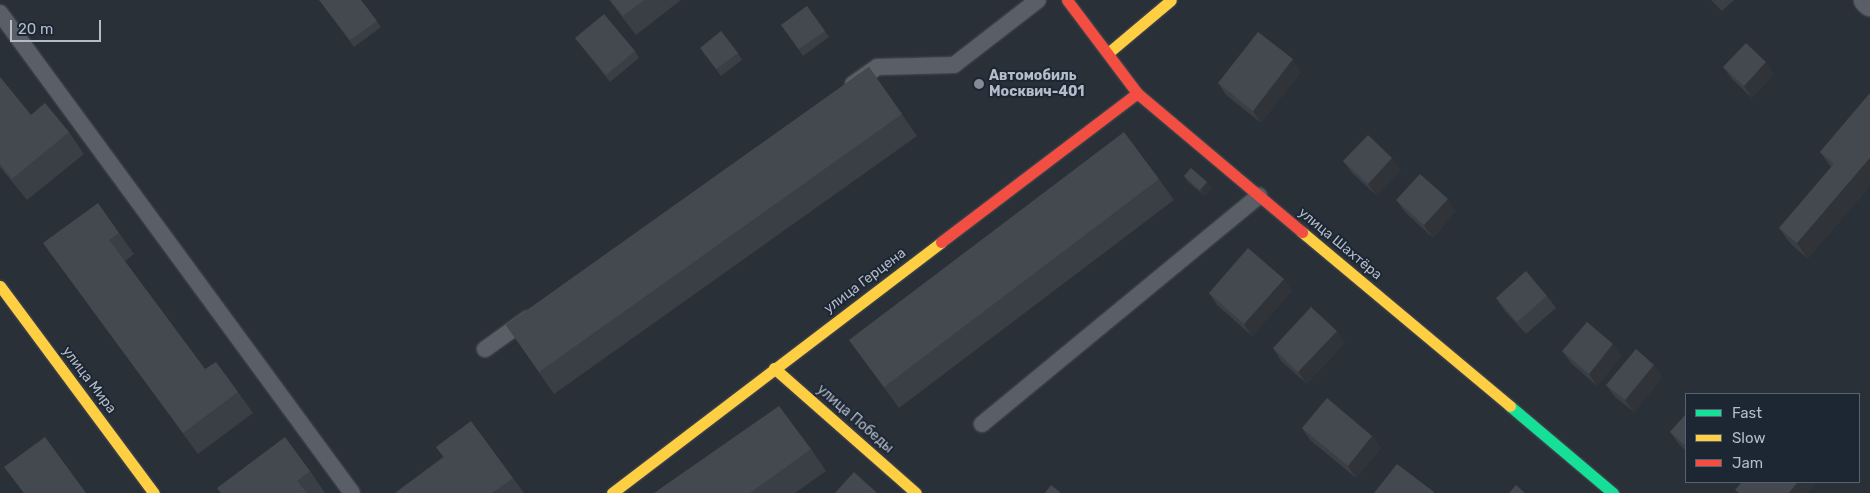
<!DOCTYPE html>
<meta charset="utf-8">
<style>
body{margin:0}
#map{position:relative;width:1870px;height:493px;overflow:hidden;background:#2a3038;font-family:Rubik,sans-serif}
div>[style]{position:absolute}
.roads{filter:drop-shadow(0 0 1px #484c53) drop-shadow(0 0 1px #484c53)}
.lane>*{height:16px;margin:-8px;padding:0 8px;transform-origin:8px;border-radius:8px;background:#5a5e66}
.street>*{height:28px;margin:-14px;padding:0 14px;transform-origin:14px;border-radius:14px;background:#5a5e66}
.fast>*{height:11px;margin:-5.5px;padding:0 5.5px;transform-origin:5.5px;border-radius:5.5px;background:#16e098}
.slow>*{height:11px;margin:-5.5px;padding:0 5.5px;transform-origin:5.5px;border-radius:5.5px;background:#ffcf43}
.jam>*{height:11px;margin:-5.5px;padding:0 5.5px;transform-origin:5.5px;border-radius:5.5px;background:#f24e42}
.wall>*{inset:0;background:#3a3f45}
.shaded-wall>*{inset:0;background:#303338}
.building>*{inset:0;background:#444950}
.dots>*{width:14px;height:14px;translate:-50% -50%;box-sizing:border-box;border:2px solid #1d2633;border-radius:50%}
span{translate:-50% -50%;white-space:nowrap;text-align:center;line-height:1.15;-webkit-text-stroke:4px #1d2633;paint-order:stroke}
.poi-label{font-size:14px;color:#b4bcc9;font-weight:700}
.left{translate:0 -50%;text-align:left}
.street-label{font-size:14px;color:#b4bcc9}
.legend{position:absolute;left:1685px;top:393px;width:175px;height:90px;box-sizing:border-box;background:#1d2633;border:1px solid #59626f;margin:0;padding:6px 9px;list-style:none;font-size:15px;color:#b4bcc9}
.legend li{display:flex;align-items:center;gap:10px;height:25px}
.legend b{width:25px;border:1px solid #59626f}
.scale{position:absolute;left:10px;top:20px;width:91px;height:22px;box-sizing:border-box;border:2px solid #b4bcc9;border-top:0;padding-left:6px;font-size:15px;line-height:18px;white-space:nowrap;color:#b4bcc9;-webkit-text-stroke:4px #1d2633;paint-order:stroke}
</style>
<div id="map">
<div class="roads">
<div class="lane">
<i style="left:0;top:13px;width:595px;rotate:53.75deg"></i>
<i style="left:853px;top:84px;width:29px;rotate:-35deg"></i>
<i style="left:877px;top:67px;width:77px;rotate:-1.5deg"></i>
<i style="left:954px;top:65px;width:106px;rotate:-37.7deg"></i>
<i style="left:485px;top:349px;width:52px;rotate:-35.5deg"></i>
<i style="left:982px;top:424px;width:359px;rotate:-39.5deg"></i>
</div>
<div class="street">
<i style="left:1868px;top:0;width:3px;rotate:45deg"></i>
</div>
<div class="fast">
<i style="left:1510px;top:406px;width:135px;rotate:40.2deg"></i>
</div>
<div class="slow">
<i style="left:1108px;top:53px;width:82px;rotate:-40.1deg"></i>
<i style="left:1302px;top:232px;width:271px;rotate:39.9deg"></i>
<i style="left:0;top:286px;width:258px;rotate:53.4deg"></i>
<i style="left:774px;top:368px;width:189px;rotate:41.4deg"></i>
<i style="left:612px;top:493px;width:414px;rotate:-37.3deg"></i>
</div>
<div class="jam">
<i style="left:1067px;top:0;width:116px;rotate:53deg"></i>
<i style="left:1137px;top:93px;width:216px;rotate:40.1deg"></i>
<i style="left:941px;top:242px;width:246px;rotate:-37.2deg"></i>
</div>
</div>
<div class="wall">
<i style="clip-path:polygon(319px 0,361px 0,381px 27px,354px 47px)"></i>
<i style="clip-path:polygon(609px 0,681px 0,636px 35px)"></i>
<i style="clip-path:polygon(1711px 0,1734px 0,1722px 11px)"></i>
<i style="clip-path:polygon(807px 6px,829px 37px,803px 56px,781px 25px)"></i>
<i style="clip-path:polygon(575px 38px,635px 51px,639px 58px,610px 82px)"></i>
<i style="clip-path:polygon(738px 53px,742px 60px,721px 76px,705px 54px)"></i>
<i style="clip-path:polygon(869px 67px,917px 136px,554px 394px,506px 325px)"></i>
<i style="clip-path:polygon(1723px 67px,1774px 74px,1752px 98px,1732px 79px)"></i>
<i style="clip-path:polygon(1301px 72px,1261px 123px,1226px 95px,1218px 83px)"></i>
<i style="clip-path:polygon(0 77px,31px 115px,69px 132px,84px 154px,27px 200px,0 167px)"></i>
<i style="clip-path:polygon(1870px 93px,1808px 259px,1791px 244px,1779px 228px,1831px 167px,1820px 152px)"></i>
<i style="clip-path:polygon(1343px 161px,1401px 170px,1377px 196px,1352px 173px)"></i>
<i style="clip-path:polygon(1184px 176px,1207px 182px,1212px 188px,1205px 196px,1188px 182px)"></i>
<i style="clip-path:polygon(1159px 179px,1174px 200px,899px 408px,849px 340px)"></i>
<i style="clip-path:polygon(1396px 200px,1456px 211px,1433px 238px,1405px 212px)"></i>
<i style="clip-path:polygon(119px 233px,134px 254px,125px 261px,205px 369px,238px 392px,253px 413px,198px 454px,43px 243px)"></i>
<i style="clip-path:polygon(1284px 279px,1292px 291px,1252px 336px,1217px 305px,1209px 293px)"></i>
<i style="clip-path:polygon(1547px 296px,1556px 308px,1526px 334px,1504px 310px,1496px 298px)"></i>
<i style="clip-path:polygon(1337px 331px,1345px 343px,1307px 384px,1281px 361px,1273px 348px)"></i>
<i style="clip-path:polygon(1562px 351px,1622px 356px,1597px 386px,1571px 363px)"></i>
<i style="clip-path:polygon(1663px 377px,1634px 412px,1615px 397px,1606px 385px)"></i>
<i style="clip-path:polygon(1686px 414px,1686px 451px,1679px 444px,1670px 432px)"></i>
<i style="clip-path:polygon(1302px 428px,1372px 436px,1381px 448px,1356px 478px,1310px 440px)"></i>
<i style="clip-path:polygon(436px 447px,513px 478px,524px 493px,395px 493px,443px 457px)"></i>
<i style="clip-path:polygon(811px 449px,826px 471px,795px 493px,654px 493px)"></i>
<i style="clip-path:polygon(310px 471px,325px 493px,221px 493px)"></i>
</div>
<div class="shaded-wall">
<i style="clip-path:polygon(1293px 59px,1301px 72px,1261px 123px,1253px 111px)"></i>
<i style="clip-path:polygon(1766px 62px,1774px 74px,1752px 98px,1744px 86px)"></i>
<i style="clip-path:polygon(1392px 158px,1401px 170px,1377px 196px,1368px 184px)"></i>
<i style="clip-path:polygon(1870px 158px,1870px 187px,1808px 259px,1797px 243px)"></i>
<i style="clip-path:polygon(1207px 182px,1212px 188px,1205px 196px,1200px 190px)"></i>
<i style="clip-path:polygon(1448px 199px,1456px 211px,1433px 238px,1424px 225px)"></i>
<i style="clip-path:polygon(1284px 279px,1292px 291px,1252px 336px,1244px 324px)"></i>
<i style="clip-path:polygon(1337px 331px,1345px 343px,1307px 384px,1298px 372px)"></i>
<i style="clip-path:polygon(1613px 344px,1622px 356px,1597px 386px,1589px 374px)"></i>
<i style="clip-path:polygon(1654px 365px,1663px 377px,1634px 412px,1625px 400px)"></i>
<i style="clip-path:polygon(1372px 436px,1381px 448px,1356px 478px,1348px 466px)"></i>
<i style="clip-path:polygon(1798px 482px,1815px 482px,1816px 483px,1808px 493px,1789px 493px)"></i>
</div>
<div class="building">
<i style="clip-path:polygon(319px 0,361px 0,377px 21px,350px 40px)"></i>
<i style="clip-path:polygon(610px 0,644px 0,623px 16px)"></i>
<i style="clip-path:polygon(807px 6px,825px 31px,799px 49px,781px 25px)"></i>
<i style="clip-path:polygon(604px 14px,635px 51px,606px 75px,575px 38px)"></i>
<i style="clip-path:polygon(721px 31px,738px 53px,716px 69px,700px 48px)"></i>
<i style="clip-path:polygon(1258px 32px,1293px 59px,1253px 111px,1218px 83px)"></i>
<i style="clip-path:polygon(1746px 43px,1766px 62px,1744px 86px,1723px 67px)"></i>
<i style="clip-path:polygon(869px 67px,902px 114px,539px 372px,506px 325px)"></i>
<i style="clip-path:polygon(0 77px,31px 115px,45px 103px,69px 132px,12px 179px,0 164px)"></i>
<i style="clip-path:polygon(1870px 93px,1870px 158px,1797px 243px,1779px 228px,1834px 164px,1820px 152px)"></i>
<i style="clip-path:polygon(1124px 132px,1159px 179px,884px 387px,849px 340px)"></i>
<i style="clip-path:polygon(1368px 135px,1392px 158px,1368px 184px,1343px 161px)"></i>
<i style="clip-path:polygon(1191px 168px,1207px 182px,1200px 190px,1184px 176px)"></i>
<i style="clip-path:polygon(1420px 174px,1448px 199px,1424px 225px,1396px 200px)"></i>
<i style="clip-path:polygon(98px 203px,119px 233px,109px 240px,205px 369px,216px 362px,238px 392px,183px 433px,43px 243px)"></i>
<i style="clip-path:polygon(1248px 248px,1284px 279px,1244px 324px,1209px 293px)"></i>
<i style="clip-path:polygon(1526px 271px,1547px 296px,1517px 322px,1496px 298px)"></i>
<i style="clip-path:polygon(1311px 307px,1337px 331px,1298px 372px,1273px 348px)"></i>
<i style="clip-path:polygon(1587px 322px,1613px 344px,1589px 374px,1562px 351px)"></i>
<i style="clip-path:polygon(1636px 349px,1654px 365px,1625px 400px,1606px 385px)"></i>
<i style="clip-path:polygon(1327px 398px,1372px 436px,1348px 466px,1302px 428px)"></i>
<i style="clip-path:polygon(779px 406px,811px 449px,750px 493px,654px 493px)"></i>
<i style="clip-path:polygon(1686px 414px,1686px 446px,1670px 432px)"></i>
<i style="clip-path:polygon(471px 421px,513px 478px,492px 493px,395px 493px,444px 457px,436px 447px)"></i>
<i style="clip-path:polygon(45px 437px,86px 493px,24px 493px,4px 467px)"></i>
<i style="clip-path:polygon(285px 437px,310px 471px,297px 481px,307px 493px,221px 493px,217px 488px)"></i>
<i style="clip-path:polygon(1397px 464px,1434px 492px,1433px 493px,1374px 493px)"></i>
<i style="clip-path:polygon(854px 472px,877px 493px,835px 493px)"></i>
<i style="clip-path:polygon(1742px 482px,1798px 482px,1789px 493px,1739px 493px,1735px 490px)"></i>
<i style="clip-path:polygon(1051px 485px,1061px 493px,1045px 493px)"></i>
<i style="clip-path:polygon(1516px 485px,1525px 493px,1509px 493px)"></i>
</div>
<div class="dots">
<i style="left:979px;top:84px;background:#848b96"></i>
</div>
<div class="poi-label">
<span class="left" style="left:989px;top:84px">Автомобиль<br>Москвич-401</span>
</div>
<div class="street-label">
<span style="left:1340px;top:244px;rotate:40deg">улица Шахтёра</span>
<span style="left:865px;top:281px;rotate:-37deg">улица Герцена</span>
<span style="left:89px;top:380px;rotate:53deg">улица Мира</span>
<span style="left:855px;top:419px;rotate:41deg">улица Победы</span>
</div>
<ul class="legend">
<li><b style="height:6px;background:#16e098"></b>Fast</li>
<li><b style="height:6px;background:#ffcf43"></b>Slow</li>
<li><b style="height:6px;background:#f24e42"></b>Jam</li>
</ul>
<div class="scale">20 m</div>
</div>
